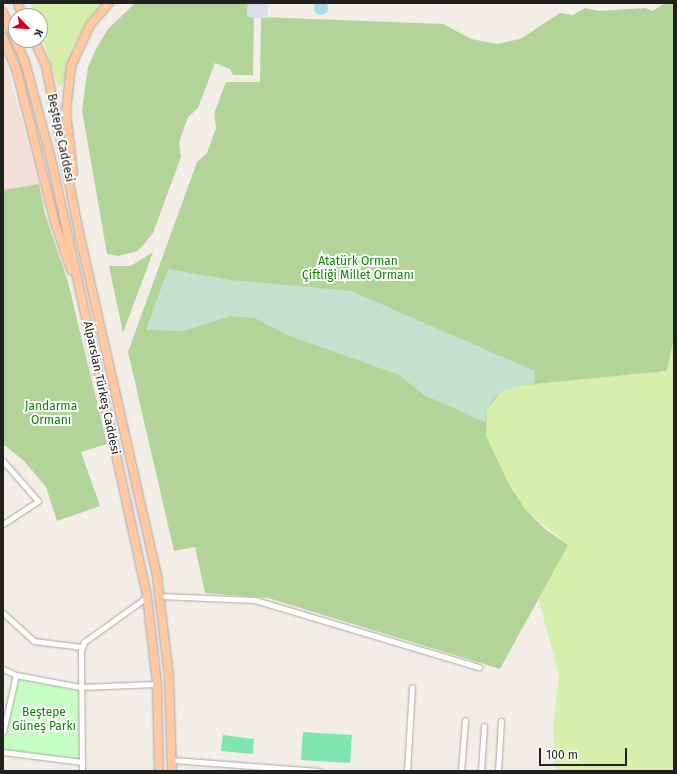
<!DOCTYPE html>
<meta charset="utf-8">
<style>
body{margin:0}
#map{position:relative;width:677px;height:774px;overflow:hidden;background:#f2ede7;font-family:"Fira Sans",sans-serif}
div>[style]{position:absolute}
.military>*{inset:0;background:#f4deda}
.grass>*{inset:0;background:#d6efab}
.forest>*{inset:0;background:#b3d499}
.wetland>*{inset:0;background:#c3e1cf}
.park>*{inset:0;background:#c7fec3}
.pitch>*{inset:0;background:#80e6b0}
.plaza>*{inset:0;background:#dbdde8}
.water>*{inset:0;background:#a5dee3}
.round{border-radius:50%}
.roads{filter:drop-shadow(0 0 1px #a8a8a8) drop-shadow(0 0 1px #a8a8a8)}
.street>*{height:5px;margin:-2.5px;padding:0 2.5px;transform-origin:2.5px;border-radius:2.5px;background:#fff}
.primary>*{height:8px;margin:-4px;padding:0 4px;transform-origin:4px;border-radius:4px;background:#ffc8a0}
span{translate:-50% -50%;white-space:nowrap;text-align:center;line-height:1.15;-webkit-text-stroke:4px #fff;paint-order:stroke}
.street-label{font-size:12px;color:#212121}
.park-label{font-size:12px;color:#0c8504}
.frame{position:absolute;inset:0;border:4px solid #212121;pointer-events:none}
.north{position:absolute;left:8px;top:8px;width:40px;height:40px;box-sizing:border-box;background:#fff;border:1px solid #a6a6a6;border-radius:50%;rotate:115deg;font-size:11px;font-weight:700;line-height:16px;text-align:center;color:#212121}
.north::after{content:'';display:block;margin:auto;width:14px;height:18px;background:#d3001f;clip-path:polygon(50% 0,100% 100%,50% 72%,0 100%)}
.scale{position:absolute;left:539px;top:748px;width:88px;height:18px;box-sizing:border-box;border:2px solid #212121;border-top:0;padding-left:5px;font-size:12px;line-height:14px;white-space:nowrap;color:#212121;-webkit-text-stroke:3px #fff;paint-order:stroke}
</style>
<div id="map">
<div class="military">
<i style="clip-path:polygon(3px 53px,39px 184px,3px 190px)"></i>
</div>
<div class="grass">
<i style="clip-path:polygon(30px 3px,103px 3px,87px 22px,73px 47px,64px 84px,58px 86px,40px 30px,40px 16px,35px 16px)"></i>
<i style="clip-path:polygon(674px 337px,674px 771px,555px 771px,553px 727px,559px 675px,537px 594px,568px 545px,525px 509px,510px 486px,486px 436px,487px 409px,503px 390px,516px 386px,667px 371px)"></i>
</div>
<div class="forest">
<i style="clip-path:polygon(135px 3px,248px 3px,247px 17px,254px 17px,253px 75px,233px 75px,230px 69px,215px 63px,198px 108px,188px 117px,179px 143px,181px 157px,153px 233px,138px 251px,118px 256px,107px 254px,82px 110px,88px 67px,97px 47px,108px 29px)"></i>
<i style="clip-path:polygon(666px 3px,674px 5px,674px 337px,667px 371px,516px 386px,503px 390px,487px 409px,486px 436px,510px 486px,525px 509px,545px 529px,568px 545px,500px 669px,268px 598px,205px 593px,195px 547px,174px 551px,128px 352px,197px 162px,207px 153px,216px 128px,214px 114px,226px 82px,260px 82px,261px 17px,443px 24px,471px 39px,497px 44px,520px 39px,560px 13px,573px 15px,585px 8px,599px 11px,646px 8px,652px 11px)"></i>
<i style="clip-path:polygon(39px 184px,45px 214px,68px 282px,107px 444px,81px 452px,100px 506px,57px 521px,46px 487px,24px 461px,3px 444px,3px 190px)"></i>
<i style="clip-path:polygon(153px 252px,123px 333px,109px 266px,131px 266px)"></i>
</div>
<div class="wetland">
<i style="clip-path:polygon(168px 269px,231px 280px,351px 291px,535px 371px,534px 383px,504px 390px,494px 398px,487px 409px,485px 422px,424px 395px,399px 375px,287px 335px,255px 318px,231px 316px,184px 331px,146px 330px)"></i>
</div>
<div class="park">
<i style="clip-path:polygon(16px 675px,80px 687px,82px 762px,3px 752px,3px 730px)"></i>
</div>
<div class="pitch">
<i style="clip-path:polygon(303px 732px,352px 735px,350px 763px,301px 760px)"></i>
<i style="clip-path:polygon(223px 735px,254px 739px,253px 754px,221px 751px)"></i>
</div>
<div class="plaza">
<i style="clip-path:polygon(248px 3px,268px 3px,267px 18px,247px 17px)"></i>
</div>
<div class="water">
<i class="round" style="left:314px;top:1px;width:14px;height:14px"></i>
</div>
<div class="roads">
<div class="street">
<i style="left:3px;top:461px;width:53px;rotate:48.8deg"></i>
<i style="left:38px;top:501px;width:42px;rotate:146.7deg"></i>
<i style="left:160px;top:596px;width:95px;rotate:2.4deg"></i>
<i style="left:255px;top:600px;width:234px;rotate:16.7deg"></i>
<i style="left:3px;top:613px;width:42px;rotate:42.1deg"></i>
<i style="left:34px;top:641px;width:48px;rotate:7.1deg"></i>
<i style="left:3px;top:669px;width:14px;rotate:25deg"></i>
<i style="left:16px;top:675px;width:65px;rotate:10.6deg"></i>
<i style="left:80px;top:687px;width:77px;rotate:-2.2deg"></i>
<i style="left:3px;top:732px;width:58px;rotate:-77.2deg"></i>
<i style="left:3px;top:752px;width:80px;rotate:7.2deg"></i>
<i style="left:172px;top:760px;width:148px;rotate:4.3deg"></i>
<i style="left:82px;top:771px;width:120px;rotate:-90.5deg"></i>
<i style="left:81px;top:651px;width:9px;rotate:-72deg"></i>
<i style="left:84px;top:642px;width:77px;rotate:-35.5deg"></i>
<i style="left:407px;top:771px;width:84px;rotate:-86.6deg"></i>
<i style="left:461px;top:771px;width:51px;rotate:-85.5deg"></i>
<i style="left:481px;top:771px;width:45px;rotate:-86.2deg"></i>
<i style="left:498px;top:771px;width:50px;rotate:-86.6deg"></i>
</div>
<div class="primary">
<i style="left:18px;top:4px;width:13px;rotate:67deg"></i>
<i style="left:3px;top:12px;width:55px;rotate:66.3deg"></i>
<i style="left:25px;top:62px;width:100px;rotate:75deg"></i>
<i style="left:51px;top:159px;width:448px;rotate:77.6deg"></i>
<i style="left:147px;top:597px;width:88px;rotate:83.4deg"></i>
<i style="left:157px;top:684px;width:87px;rotate:88.7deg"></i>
<i style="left:3px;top:37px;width:38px;rotate:68deg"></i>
<i style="left:17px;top:72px;width:156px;rotate:75.9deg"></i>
<i style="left:55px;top:223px;width:50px;rotate:71.2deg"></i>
<i style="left:34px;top:40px;width:29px;rotate:65deg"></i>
<i style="left:46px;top:66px;width:174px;rotate:78.8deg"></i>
<i style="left:80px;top:237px;width:349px;rotate:77.2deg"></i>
<i style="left:157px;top:577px;width:100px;rotate:83.1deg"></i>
<i style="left:169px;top:676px;width:95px;rotate:88.2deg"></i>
<i style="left:73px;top:173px;width:61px;rotate:-96.5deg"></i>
<i style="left:66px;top:112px;width:46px;rotate:-83.8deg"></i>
<i style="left:71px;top:66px;width:45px;rotate:-65.1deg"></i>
<i style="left:90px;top:25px;width:29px;rotate:-49deg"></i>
</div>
</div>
<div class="street-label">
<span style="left:60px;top:138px;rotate:78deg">Beştepe Caddesi</span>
<span style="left:101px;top:388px;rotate:78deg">Alparslan Türkeş Caddesi</span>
</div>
<div class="park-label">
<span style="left:358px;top:269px">Atatürk Orman<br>Çiftliği Millet Ormanı</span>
<span style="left:51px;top:414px">Jandarma<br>Ormanı</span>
<span style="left:44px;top:720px">Beştepe<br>Güneş Parkı</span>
</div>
<div class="frame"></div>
<div class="north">K</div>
<div class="scale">100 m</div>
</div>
